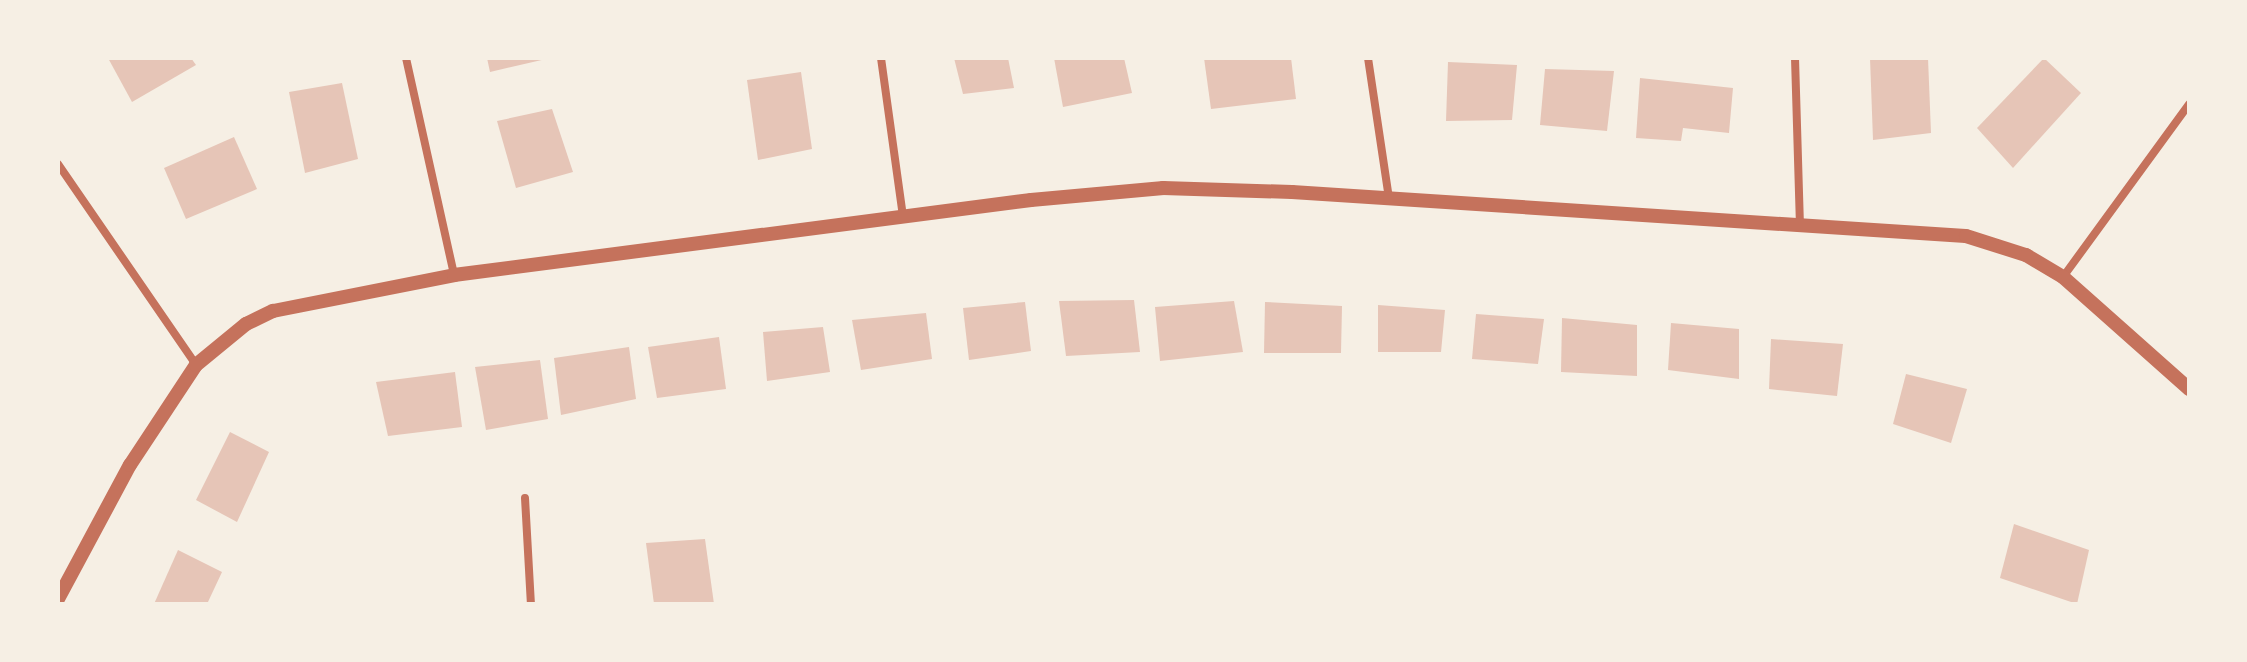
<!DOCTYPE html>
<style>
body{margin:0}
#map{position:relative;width:2247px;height:662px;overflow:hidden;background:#f6efe4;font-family:"Golos Text",sans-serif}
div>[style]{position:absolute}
.building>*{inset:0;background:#e6c5b7}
.minor>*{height:8px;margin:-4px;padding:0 4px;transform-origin:4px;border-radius:4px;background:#c5725c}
.tertiary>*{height:14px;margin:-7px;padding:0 7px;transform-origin:7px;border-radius:7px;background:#c5725c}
span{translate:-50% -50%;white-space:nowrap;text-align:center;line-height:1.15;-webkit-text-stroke:6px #f6efe4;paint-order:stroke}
.frame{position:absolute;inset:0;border:60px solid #f6efe4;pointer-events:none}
</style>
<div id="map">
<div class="building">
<i style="clip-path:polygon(108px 58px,191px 58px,196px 65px,132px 102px)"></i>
<i style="clip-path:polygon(487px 58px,546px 58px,546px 59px,490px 72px)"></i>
<i style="clip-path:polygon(954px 58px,1008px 58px,1014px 88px,963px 94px)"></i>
<i style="clip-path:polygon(1054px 58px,1124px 58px,1132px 93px,1063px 107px)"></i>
<i style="clip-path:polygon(1204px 58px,1291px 58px,1296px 99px,1211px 109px)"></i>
<i style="clip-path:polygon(1870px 58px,1928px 58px,1931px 133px,1873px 140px)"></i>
<i style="clip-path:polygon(2044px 58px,2081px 93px,2013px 168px,1977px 128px)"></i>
<i style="clip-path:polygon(1448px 62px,1517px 65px,1512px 120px,1446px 121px)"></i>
<i style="clip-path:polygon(1545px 69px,1614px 71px,1607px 131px,1540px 125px)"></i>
<i style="clip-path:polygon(801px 72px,812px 149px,758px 160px,747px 80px)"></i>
<i style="clip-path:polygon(1640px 78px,1733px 88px,1729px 133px,1683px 128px,1681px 141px,1636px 138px)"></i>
<i style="clip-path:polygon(342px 83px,358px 159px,305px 173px,289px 92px)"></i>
<i style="clip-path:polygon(552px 109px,573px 172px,516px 188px,497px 121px)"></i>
<i style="clip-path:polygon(234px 137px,257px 189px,186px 219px,164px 168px)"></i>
<i style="clip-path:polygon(1134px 300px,1140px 352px,1066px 356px,1059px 301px)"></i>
<i style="clip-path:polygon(1234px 301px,1243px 352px,1160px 361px,1155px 307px)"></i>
<i style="clip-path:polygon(1025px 302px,1031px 351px,969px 360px,963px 308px)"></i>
<i style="clip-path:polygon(1265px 302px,1342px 306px,1341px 353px,1264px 353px)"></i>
<i style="clip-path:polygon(1378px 305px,1445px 310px,1441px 352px,1378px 352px)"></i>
<i style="clip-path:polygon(926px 313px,932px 359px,861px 370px,852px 320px)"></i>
<i style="clip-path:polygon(1476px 314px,1544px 319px,1538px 364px,1472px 359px)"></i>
<i style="clip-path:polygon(1562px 318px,1637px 325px,1637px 376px,1561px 372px)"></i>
<i style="clip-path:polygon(1671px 323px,1739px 329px,1739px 379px,1668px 370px)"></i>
<i style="clip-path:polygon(823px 327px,830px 372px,767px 381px,763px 332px)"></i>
<i style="clip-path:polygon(719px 337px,726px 389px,657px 398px,648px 347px)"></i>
<i style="clip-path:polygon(1771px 339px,1843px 344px,1837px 396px,1769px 389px)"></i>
<i style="clip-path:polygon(629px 347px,636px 399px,561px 415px,554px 358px)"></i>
<i style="clip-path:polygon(540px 360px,548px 419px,486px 430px,475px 367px)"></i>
<i style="clip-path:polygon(455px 372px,462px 427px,388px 436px,376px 382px)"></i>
<i style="clip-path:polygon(1906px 374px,1967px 389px,1951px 443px,1893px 424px)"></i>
<i style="clip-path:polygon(230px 432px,269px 452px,237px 522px,196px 500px)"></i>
<i style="clip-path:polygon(2014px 524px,2089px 550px,2077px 604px,2000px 578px)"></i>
<i style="clip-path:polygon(705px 539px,714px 604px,654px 604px,646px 543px)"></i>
<i style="clip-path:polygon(178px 550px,222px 572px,207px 604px,154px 604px)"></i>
</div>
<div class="minor">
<i style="left:406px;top:58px;width:222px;rotate:77.5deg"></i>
<i style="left:881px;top:58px;width:160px;rotate:82.1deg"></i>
<i style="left:1368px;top:58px;width:143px;rotate:81.5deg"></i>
<i style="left:1795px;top:58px;width:166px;rotate:88.3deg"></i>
<i style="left:58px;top:164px;width:244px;rotate:55.5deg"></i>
<i style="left:2063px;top:277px;width:214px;rotate:-53.9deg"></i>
<i style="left:525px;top:498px;width:106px;rotate:86.8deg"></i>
</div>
<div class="tertiary">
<i style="left:58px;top:599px;width:152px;rotate:-61.8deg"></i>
<i style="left:130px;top:465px;width:120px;rotate:-56.6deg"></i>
<i style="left:196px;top:365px;width:65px;rotate:-39.4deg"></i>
<i style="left:246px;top:324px;width:30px;rotate:-26deg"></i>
<i style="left:273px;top:311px;width:185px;rotate:-11.2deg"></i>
<i style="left:454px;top:275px;width:582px;rotate:-7.41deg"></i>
<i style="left:1031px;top:200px;width:133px;rotate:-5.2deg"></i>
<i style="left:1163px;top:188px;width:129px;rotate:1.8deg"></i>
<i style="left:1292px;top:192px;width:675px;rotate:3.74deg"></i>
<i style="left:1966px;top:236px;width:63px;rotate:17.6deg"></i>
<i style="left:2026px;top:255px;width:43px;rotate:30.7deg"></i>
<i style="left:2063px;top:277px;width:169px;rotate:41.6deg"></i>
</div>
<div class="frame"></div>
</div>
